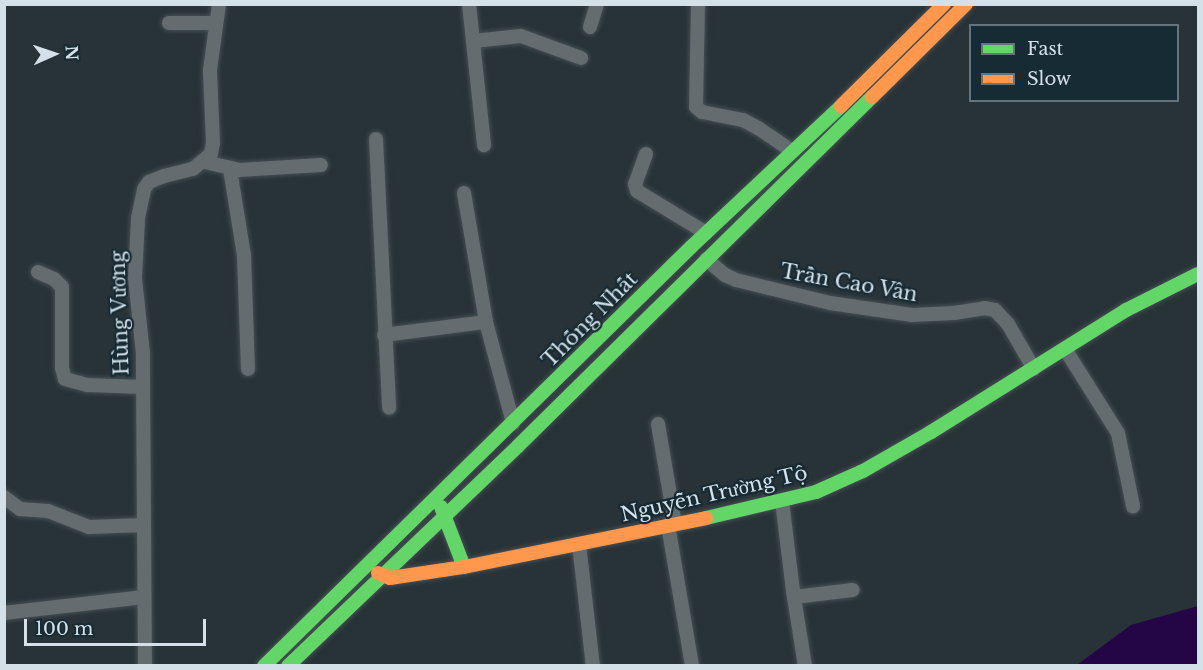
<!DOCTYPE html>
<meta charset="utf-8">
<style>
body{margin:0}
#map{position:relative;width:1203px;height:670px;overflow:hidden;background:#283338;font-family:"Libre Baskerville",serif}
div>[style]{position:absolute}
.water>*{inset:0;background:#240546}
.roads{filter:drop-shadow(0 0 2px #454e53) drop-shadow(0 0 2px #454e53)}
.street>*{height:14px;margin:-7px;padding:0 7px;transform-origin:7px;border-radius:7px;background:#646c70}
.fast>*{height:14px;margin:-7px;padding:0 7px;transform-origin:7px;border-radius:7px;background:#63d668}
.slow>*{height:14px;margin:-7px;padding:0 7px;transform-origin:7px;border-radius:7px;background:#ff974d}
span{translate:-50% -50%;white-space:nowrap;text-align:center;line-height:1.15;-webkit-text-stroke:4.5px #172b35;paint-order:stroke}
.street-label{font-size:20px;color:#d5e1e8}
.frame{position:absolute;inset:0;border:6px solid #d5e1e8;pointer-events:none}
.legend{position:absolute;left:969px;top:24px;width:210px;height:78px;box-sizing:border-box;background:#172b35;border:2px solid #63747d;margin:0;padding:8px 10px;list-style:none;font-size:18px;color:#d5e1e8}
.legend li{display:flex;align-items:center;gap:12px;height:30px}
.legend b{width:30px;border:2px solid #63747d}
.north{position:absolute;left:24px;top:24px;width:60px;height:60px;-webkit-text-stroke:4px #172b35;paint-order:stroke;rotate:87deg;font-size:16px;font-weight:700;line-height:24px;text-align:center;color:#d5e1e8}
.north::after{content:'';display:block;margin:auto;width:21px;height:27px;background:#d5e1e8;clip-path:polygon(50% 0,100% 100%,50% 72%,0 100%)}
.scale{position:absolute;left:24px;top:619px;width:182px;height:27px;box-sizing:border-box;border:3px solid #d5e1e8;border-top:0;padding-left:8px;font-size:18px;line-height:21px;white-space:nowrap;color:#d5e1e8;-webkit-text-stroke:4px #172b35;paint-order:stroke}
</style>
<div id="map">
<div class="water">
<i style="clip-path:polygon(1198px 606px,1198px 665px,1077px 665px,1131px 625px)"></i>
</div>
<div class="roads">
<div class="street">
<i style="left:469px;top:4px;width:142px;rotate:83.9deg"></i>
<i style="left:698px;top:4px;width:103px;rotate:91.1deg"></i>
<i style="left:696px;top:107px;width:8px;rotate:40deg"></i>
<i style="left:702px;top:112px;width:42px;rotate:11deg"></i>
<i style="left:743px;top:120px;width:17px;rotate:28deg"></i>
<i style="left:758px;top:128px;width:41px;rotate:34.1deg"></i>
<i style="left:169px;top:23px;width:46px"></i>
<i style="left:590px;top:27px;width:24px;rotate:-73deg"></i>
<i style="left:473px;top:41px;width:48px;rotate:-5.9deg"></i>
<i style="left:521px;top:36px;width:64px;rotate:20.1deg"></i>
<i style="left:376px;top:139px;width:269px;rotate:87.2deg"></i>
<i style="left:646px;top:154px;width:32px;rotate:110deg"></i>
<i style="left:635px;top:184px;width:7px;rotate:74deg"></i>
<i style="left:637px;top:191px;width:81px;rotate:31.3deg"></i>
<i style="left:205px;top:162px;width:35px;rotate:13deg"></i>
<i style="left:239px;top:170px;width:82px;rotate:-3.5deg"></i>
<i style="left:230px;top:169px;width:87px;rotate:80.8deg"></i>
<i style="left:244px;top:255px;width:114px;rotate:88deg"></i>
<i style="left:464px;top:193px;width:131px;rotate:80.3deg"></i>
<i style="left:486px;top:322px;width:105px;rotate:75deg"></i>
<i style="left:706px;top:259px;width:25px;rotate:40deg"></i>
<i style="left:725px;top:275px;width:12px;rotate:24deg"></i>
<i style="left:736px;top:280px;width:97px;rotate:13.7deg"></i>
<i style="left:830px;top:303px;width:83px;rotate:8.3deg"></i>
<i style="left:912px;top:315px;width:42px;rotate:-2.7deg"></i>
<i style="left:954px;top:313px;width:30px;rotate:-9deg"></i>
<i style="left:984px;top:308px;width:11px;rotate:10deg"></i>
<i style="left:995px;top:310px;width:19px;rotate:47deg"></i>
<i style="left:1008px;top:324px;width:52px;rotate:60deg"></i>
<i style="left:38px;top:272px;width:17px;rotate:24deg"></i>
<i style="left:54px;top:279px;width:11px;rotate:45deg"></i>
<i style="left:62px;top:287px;width:81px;rotate:90deg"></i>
<i style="left:62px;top:368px;width:11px;rotate:75deg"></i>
<i style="left:65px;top:379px;width:24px;rotate:15deg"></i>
<i style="left:88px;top:385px;width:54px;rotate:2.1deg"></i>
<i style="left:384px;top:335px;width:103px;rotate:-7.3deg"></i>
<i style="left:1065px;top:349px;width:99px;rotate:57.8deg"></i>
<i style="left:1118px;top:433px;width:75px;rotate:78.4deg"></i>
<i style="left:658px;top:424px;width:101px;rotate:80.4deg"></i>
<i style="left:4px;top:497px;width:20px;rotate:37deg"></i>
<i style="left:20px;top:509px;width:28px;rotate:4deg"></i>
<i style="left:48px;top:511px;width:44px;rotate:21.3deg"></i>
<i style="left:89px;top:527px;width:55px;rotate:-2.1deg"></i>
<i style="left:782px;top:501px;width:91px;rotate:83deg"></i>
<i style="left:793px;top:591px;width:76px;rotate:80.9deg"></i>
<i style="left:668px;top:525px;width:143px;rotate:80.3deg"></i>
<i style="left:579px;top:544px;width:123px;rotate:83.5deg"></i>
<i style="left:794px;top:597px;width:59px;rotate:-6.8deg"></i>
<i style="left:4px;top:613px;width:141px;rotate:-6.5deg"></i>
<i style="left:145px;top:666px;width:312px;rotate:-90.4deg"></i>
<i style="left:143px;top:354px;width:76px;rotate:-96deg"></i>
<i style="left:135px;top:278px;width:60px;rotate:-87.1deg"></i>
<i style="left:138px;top:218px;width:30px;rotate:-78deg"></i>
<i style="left:144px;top:189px;width:9px;rotate:-54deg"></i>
<i style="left:149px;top:182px;width:16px;rotate:-22deg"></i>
<i style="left:164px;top:176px;width:30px;rotate:-14deg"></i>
<i style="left:193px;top:169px;width:23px;rotate:-40deg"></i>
<i style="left:211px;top:154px;width:11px;rotate:-80deg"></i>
<i style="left:213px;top:143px;width:73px;rotate:-92.4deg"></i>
<i style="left:210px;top:70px;width:67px;rotate:-82.2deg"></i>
</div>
<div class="fast">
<i style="left:441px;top:507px;width:64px;rotate:69deg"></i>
<i style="left:706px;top:518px;width:113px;rotate:-13.3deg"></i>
<i style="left:816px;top:492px;width:51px;rotate:-24.1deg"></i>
<i style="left:863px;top:471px;width:78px;rotate:-29.8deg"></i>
<i style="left:931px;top:432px;width:230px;rotate:-32deg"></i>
<i style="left:1126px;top:310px;width:80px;rotate:-26.6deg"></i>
<i style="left:264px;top:666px;width:598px;rotate:-44.46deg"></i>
<i style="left:691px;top:247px;width:206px;rotate:-43.2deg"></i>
<i style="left:288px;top:666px;width:318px;rotate:-43.7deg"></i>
<i style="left:518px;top:446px;width:497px;rotate:-44.6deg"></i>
</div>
<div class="slow">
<i style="left:872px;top:97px;width:132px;rotate:-44.7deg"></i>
<i style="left:841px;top:106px;width:145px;rotate:-44.7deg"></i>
<i style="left:378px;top:573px;width:13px;rotate:23deg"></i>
<i style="left:390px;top:578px;width:75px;rotate:-8.5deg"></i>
<i style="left:464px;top:567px;width:247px;rotate:-11.4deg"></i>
</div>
</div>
<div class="street-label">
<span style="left:849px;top:283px;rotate:10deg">Trần Cao Vân</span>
<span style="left:120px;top:313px;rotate:-92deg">Hùng Vương</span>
<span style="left:590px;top:320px;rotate:-45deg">Thống Nhất</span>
<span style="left:714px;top:494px;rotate:-13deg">Nguyễn Trường Tộ</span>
</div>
<div class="frame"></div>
<ul class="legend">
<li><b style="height:8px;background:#63d668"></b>Fast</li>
<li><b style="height:8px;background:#ff974d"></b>Slow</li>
</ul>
<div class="north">N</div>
<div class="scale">100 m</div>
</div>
